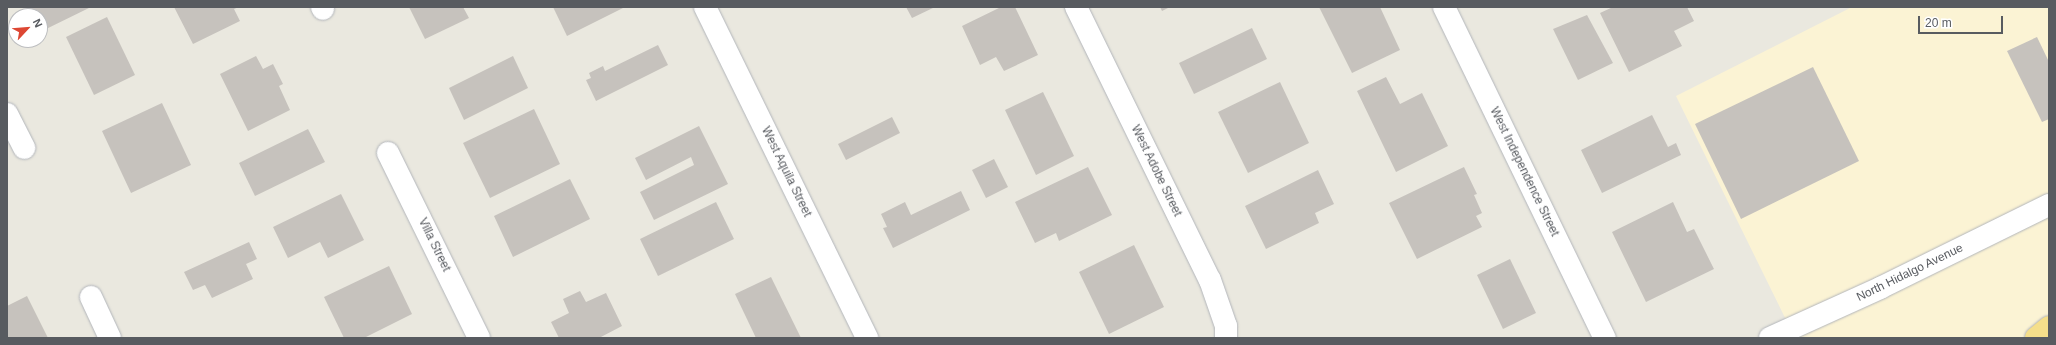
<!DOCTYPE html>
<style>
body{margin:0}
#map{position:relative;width:2056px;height:345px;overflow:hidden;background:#eae8df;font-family:Arial,sans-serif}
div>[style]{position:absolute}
.commercial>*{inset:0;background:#fbf3d4}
.building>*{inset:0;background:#c6c2bd}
.roads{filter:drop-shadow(0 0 1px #b2b5ba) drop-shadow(0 0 1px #b2b5ba)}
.minor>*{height:22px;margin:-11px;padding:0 11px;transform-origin:11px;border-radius:11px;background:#fff}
.highway>*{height:22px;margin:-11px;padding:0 11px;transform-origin:11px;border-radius:11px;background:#f5df8b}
span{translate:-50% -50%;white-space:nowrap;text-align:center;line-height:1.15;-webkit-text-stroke:3px #fff;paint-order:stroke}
.street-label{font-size:12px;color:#585b60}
.frame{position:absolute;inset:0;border:8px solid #585b60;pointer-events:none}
.north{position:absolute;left:8px;top:8px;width:40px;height:40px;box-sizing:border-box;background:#fff;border:1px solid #bcbdbf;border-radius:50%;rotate:64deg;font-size:11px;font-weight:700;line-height:16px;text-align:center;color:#585b60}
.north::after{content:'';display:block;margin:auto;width:14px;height:18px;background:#dd4733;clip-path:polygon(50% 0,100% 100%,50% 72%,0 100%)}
.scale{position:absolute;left:1918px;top:16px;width:85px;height:18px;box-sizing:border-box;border:2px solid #585b60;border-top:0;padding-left:5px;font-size:12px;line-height:14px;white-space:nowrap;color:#585b60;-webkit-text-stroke:3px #fff;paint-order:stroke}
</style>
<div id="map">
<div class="commercial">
<i style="clip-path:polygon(1852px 7px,2049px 7px,2049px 338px,1770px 338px,1791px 330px,1676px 96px)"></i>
</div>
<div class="building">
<i style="clip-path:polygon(26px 7px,91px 7px,40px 32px,40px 16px,30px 16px)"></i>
<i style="clip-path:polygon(174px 7px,239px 7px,234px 9px,240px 21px,193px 44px)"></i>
<i style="clip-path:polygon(409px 7px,463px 7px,469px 18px,425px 39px)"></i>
<i style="clip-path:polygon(553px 7px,625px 7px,567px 36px)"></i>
<i style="clip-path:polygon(906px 7px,935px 7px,912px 18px)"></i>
<i style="clip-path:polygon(1001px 7px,1015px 7px,1038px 55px,1004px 71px,996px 57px,980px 65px,962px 26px)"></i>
<i style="clip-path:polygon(1160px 7px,1170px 7px,1162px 11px)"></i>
<i style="clip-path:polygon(1319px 7px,1380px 7px,1400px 50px,1352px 73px)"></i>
<i style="clip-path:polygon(1613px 7px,1687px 7px,1694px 21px,1674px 31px,1682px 46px,1629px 72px,1600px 13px)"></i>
<i style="clip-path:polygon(1587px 15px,1613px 63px,1578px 80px,1553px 29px)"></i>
<i style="clip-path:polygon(107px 17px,135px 75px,94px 95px,66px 37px)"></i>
<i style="clip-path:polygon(1252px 28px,1267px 59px,1194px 94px,1179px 63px)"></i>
<i style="clip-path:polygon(2037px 37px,2049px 62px,2049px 119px,2042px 122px,2007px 51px)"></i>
<i style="clip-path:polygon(658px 45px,668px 65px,596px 101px,586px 80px,591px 78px,589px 73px,603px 66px,605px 71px)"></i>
<i style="clip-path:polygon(256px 56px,263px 69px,273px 64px,283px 84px,279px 86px,290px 110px,248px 131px,220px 74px)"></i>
<i style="clip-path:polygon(513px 56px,528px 88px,464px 120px,449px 88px)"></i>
<i style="clip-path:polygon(1813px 67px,1859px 161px,1741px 219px,1695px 124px)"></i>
<i style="clip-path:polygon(1386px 77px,1400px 104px,1422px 93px,1448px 146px,1396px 172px,1357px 91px)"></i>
<i style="clip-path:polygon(1280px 82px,1309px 143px,1248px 173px,1218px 112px)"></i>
<i style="clip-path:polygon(1043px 92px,1074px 156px,1036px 175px,1005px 110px)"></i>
<i style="clip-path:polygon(162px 103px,191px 165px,131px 193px,102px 131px)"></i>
<i style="clip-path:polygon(534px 109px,560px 164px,490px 198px,463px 143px)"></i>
<i style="clip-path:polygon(1652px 115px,1668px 147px,1676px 143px,1681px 155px,1602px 193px,1581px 150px)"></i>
<i style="clip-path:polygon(892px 117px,900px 133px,846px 160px,838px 144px)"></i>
<i style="clip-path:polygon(699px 126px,728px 184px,654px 220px,640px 192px,694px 165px,691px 157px,646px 180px,635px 158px)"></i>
<i style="clip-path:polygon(308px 129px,325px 162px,255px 196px,239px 163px)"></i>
<i style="clip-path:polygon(994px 159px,1008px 187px,986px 198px,972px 170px)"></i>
<i style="clip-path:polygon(1088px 167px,1112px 215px,1059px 241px,1056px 233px,1035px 243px,1015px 202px)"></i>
<i style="clip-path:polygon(1464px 167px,1477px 194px,1474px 195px,1482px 213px,1476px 216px,1482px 227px,1417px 259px,1389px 203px)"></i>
<i style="clip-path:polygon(1318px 170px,1334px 204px,1315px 213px,1319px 223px,1266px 249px,1245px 206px)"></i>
<i style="clip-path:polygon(570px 179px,590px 219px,513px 257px,494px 216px)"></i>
<i style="clip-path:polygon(961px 191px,970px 210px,893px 248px,883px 228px,887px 227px,881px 214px,905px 202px,911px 215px)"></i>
<i style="clip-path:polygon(341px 194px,364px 240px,328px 258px,320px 242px,288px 258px,273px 227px)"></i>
<i style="clip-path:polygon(716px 202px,734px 239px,658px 276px,640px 239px)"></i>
<i style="clip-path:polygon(1673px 202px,1687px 232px,1694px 229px,1714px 269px,1646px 302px,1612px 232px)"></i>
<i style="clip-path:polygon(249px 242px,257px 259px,246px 264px,253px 279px,212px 298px,205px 285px,193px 290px,184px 272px)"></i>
<i style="clip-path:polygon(1134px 245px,1164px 307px,1109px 334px,1079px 272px)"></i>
<i style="clip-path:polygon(1510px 259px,1536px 313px,1503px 329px,1477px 275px)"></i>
<i style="clip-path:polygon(389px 266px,412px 314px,364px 338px,344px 338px,324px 297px)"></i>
<i style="clip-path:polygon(771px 277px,801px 338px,756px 338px,735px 294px)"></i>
<i style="clip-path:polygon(580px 291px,586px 302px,606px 293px,622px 326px,599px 338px,559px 338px,551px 322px,569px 313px,563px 299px)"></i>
<i style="clip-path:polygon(27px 296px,48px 338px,7px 338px,7px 306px)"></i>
</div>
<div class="roads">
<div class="minor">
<i style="left:322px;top:7px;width:2px;rotate:63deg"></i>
<i style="left:705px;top:7px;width:369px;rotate:63.9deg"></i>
<i style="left:1076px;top:7px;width:304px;rotate:63.9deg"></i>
<i style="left:1210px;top:280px;width:49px;rotate:70.8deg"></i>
<i style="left:1226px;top:326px;width:12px;rotate:90deg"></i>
<i style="left:1444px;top:7px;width:368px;rotate:64.1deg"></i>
<i style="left:7px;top:114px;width:38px;rotate:63deg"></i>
<i style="left:388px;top:153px;width:206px;rotate:63.8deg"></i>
<i style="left:91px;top:297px;width:45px;rotate:65.1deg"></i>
<i style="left:1770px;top:338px;width:121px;rotate:-24.4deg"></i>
<i style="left:1880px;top:288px;width:188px;rotate:-26.2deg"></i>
</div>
<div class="highway">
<i style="left:2036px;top:338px;width:17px;rotate:-40deg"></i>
</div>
</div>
<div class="street-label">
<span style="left:1156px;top:171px;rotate:64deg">West Adobe Street</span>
<span style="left:786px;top:172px;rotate:64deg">West Aquila Street</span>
<span style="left:1524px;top:172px;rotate:64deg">West Independence Street</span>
<span style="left:434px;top:245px;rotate:64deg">Villa Street</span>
<span style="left:1910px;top:273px;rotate:-26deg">North Hidalgo Avenue</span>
</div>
<div class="frame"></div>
<div class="north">N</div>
<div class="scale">20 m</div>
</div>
